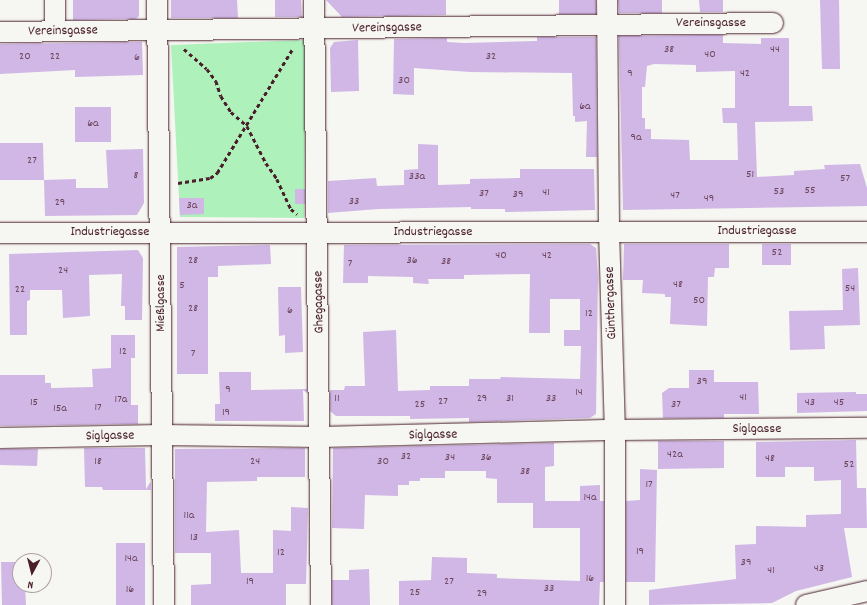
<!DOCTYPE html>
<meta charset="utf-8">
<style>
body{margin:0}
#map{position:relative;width:867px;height:605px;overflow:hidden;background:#f6f6f2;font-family:Dekko,sans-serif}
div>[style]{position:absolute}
.green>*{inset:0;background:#aef1bb}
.building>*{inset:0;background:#d0b7e6}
.path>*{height:2.5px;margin-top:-1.25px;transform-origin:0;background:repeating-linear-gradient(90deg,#4a1f2b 0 4px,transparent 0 7px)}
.roads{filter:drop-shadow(0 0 1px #4a1f2b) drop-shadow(0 0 1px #4a1f2b)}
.minor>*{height:20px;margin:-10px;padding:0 10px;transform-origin:10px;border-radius:10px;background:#f6f6f2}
span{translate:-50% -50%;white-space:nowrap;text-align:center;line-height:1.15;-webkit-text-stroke:4px #f6f6f2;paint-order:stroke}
.number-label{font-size:12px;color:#6c455a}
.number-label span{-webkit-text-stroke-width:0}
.street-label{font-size:14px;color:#4a1f2b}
.north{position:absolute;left:12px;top:553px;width:40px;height:40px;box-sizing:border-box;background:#f6f6f2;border:1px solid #b1a0a2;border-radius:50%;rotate:187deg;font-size:11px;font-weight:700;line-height:16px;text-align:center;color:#4a1f2b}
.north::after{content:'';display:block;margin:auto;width:14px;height:18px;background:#4a1f2b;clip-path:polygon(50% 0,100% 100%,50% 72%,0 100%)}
</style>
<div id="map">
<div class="green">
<i style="clip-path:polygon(306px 40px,304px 218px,180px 217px,171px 45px)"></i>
</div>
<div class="building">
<i style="clip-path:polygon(73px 0,139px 0,139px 16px,136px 19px,73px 20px)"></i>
<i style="clip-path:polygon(171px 0,237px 0,238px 18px,171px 18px)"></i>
<i style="clip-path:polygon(275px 0,301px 0,302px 17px,275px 17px)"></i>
<i style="clip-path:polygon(326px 0,446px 0,446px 15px,342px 17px)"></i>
<i style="clip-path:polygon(559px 0,596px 0,596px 14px,559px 14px)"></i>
<i style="clip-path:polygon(618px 0,662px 0,662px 13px,619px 13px)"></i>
<i style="clip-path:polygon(699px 0,723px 0,723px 12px,700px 12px)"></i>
<i style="clip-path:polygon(820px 0,839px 0,840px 69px,822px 69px)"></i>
<i style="clip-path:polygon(evenodd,700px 35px,723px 35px,723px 43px,761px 44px,761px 38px,789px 38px,789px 106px,812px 106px,813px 121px,755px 122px,757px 177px,794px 175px,794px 171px,825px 169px,824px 165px,860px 164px,867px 188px,867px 206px,623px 210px,619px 36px,700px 35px,654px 64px,696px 65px,696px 72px,735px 71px,735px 108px,722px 108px,723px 123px,737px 123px,738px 160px,690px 160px,689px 140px,651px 139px,651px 129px,645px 129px,645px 118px,642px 118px,642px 87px,645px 87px,647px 66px,654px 64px)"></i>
<i style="clip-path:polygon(537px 37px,596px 37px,597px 157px,586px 157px,587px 121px,575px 122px,575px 116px,573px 116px,572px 73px,470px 72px,414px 68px,414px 95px,393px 94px,394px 39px,447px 38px,447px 42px,464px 43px,537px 41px)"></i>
<i style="clip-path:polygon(358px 40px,359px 91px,331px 92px,330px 48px,334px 42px)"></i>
<i style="clip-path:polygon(142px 42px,143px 75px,75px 77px,75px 70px,0 74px,0 44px)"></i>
<i style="clip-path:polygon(75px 107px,111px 107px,111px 142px,75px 142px)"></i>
<i style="clip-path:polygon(0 143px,43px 143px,44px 180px,0 180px)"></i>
<i style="clip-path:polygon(418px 144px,438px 145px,438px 185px,470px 184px,470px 179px,520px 178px,520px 169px,594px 169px,595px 210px,505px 212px,505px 209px,471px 209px,471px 207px,378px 209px,328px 213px,328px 181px,376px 178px,377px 186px,404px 185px,404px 170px,418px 169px)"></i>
<i style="clip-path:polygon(143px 149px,144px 203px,137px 215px,45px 216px,44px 180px,76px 179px,76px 188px,108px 188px,106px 150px)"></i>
<i style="clip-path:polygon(295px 189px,305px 189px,305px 204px,295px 204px)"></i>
<i style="clip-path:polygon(179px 198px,204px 198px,204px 214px,180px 215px)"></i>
<i style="clip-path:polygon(590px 244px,596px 248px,598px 276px,596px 414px,590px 418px,469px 422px,469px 418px,410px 419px,410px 416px,336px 416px,330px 411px,330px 390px,344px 390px,345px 386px,365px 386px,363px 332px,396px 330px,398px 391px,430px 390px,430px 386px,469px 386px,469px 379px,501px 379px,500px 377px,580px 379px,581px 346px,564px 346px,564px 330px,580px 330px,580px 299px,550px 299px,550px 333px,529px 333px,530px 274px,464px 275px,464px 279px,428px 279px,429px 284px,413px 283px,413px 277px,368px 276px,368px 283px,343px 283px,344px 245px)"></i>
<i style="clip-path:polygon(624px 244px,729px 244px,729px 268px,715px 268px,714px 277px,708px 277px,707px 326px,670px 324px,671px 297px,665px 297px,665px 294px,642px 293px,643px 280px,623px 280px)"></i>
<i style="clip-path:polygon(762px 244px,791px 244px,791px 265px,762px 265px)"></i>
<i style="clip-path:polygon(270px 245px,271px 264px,218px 266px,218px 277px,208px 277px,208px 374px,177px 374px,177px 247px)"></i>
<i style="clip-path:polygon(138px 250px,143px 258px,142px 320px,125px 320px,125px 306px,121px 306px,122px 274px,89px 275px,90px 316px,63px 318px,62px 290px,30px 290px,30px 300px,27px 301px,27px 335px,10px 335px,9px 254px)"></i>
<i style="clip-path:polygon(858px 268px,860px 325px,824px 326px,825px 349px,790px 350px,789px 311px,843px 310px,842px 269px)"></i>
<i style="clip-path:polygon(278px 287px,301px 287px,303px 352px,285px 353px,285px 335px,279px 336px)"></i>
<i style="clip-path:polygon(111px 335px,135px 335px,135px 358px,131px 358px,131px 405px,138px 405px,138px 424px,0 426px,0 375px,45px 375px,45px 383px,51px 383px,51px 388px,93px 387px,92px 369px,111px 368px)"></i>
<i style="clip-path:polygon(689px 370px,714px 370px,714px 382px,758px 382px,759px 414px,724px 414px,724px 418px,663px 418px,662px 393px,669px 388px,689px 388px)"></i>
<i style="clip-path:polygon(219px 372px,251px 372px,251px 390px,307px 389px,307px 393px,303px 390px,304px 421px,215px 421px,215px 404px,220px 404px)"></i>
<i style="clip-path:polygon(856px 392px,856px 394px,867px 394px,867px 411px,797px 413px,797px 393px)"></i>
<i style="clip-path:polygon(856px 440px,857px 488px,866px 488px,867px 528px,844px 528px,852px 577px,796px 591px,772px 603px,649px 605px,649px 590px,736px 579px,735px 545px,756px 544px,756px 526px,806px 527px,806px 515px,841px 514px,841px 480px,814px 481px,814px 467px,785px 467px,785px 477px,756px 477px,756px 442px)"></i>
<i style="clip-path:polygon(658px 441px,724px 441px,724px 468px,658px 469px)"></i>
<i style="clip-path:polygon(554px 443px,554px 466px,545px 467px,545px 501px,580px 501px,580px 486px,600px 485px,600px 501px,604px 501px,604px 582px,600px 582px,599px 605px,399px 605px,399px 581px,431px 580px,432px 557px,467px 558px,467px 573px,497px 574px,497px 578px,580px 581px,580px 528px,533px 528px,533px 503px,497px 503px,497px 479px,486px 478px,486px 471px,445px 471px,445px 478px,420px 478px,420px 481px,409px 481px,409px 485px,398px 485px,398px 496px,365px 495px,364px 529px,332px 528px,333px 448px)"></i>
<i style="clip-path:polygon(84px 448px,145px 448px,146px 489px,151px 481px,151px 490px,103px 490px,102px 487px,85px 487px)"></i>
<i style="clip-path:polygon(305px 448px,305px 477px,257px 477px,257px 481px,207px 482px,206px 532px,239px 530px,241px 573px,273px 573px,273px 530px,291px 531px,291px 507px,308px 508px,306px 584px,286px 584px,286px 605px,191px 605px,191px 585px,211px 584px,211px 553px,175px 553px,175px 449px)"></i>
<i style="clip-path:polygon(0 449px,38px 449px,37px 466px,0 465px)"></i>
<i style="clip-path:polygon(640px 469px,657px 470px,655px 582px,626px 582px,626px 501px,640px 500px)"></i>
<i style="clip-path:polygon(116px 543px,145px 543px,145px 605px,116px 605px)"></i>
<i style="clip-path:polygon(1px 562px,20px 562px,20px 585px,25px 585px,26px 605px,2px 605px)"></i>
<i style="clip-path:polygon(369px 569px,370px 605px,332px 605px,332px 580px,349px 580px,349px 570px)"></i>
</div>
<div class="path">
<i style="left:184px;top:49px;width:30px;rotate:41deg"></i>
<i style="left:207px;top:69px;width:15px;rotate:53deg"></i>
<i style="left:216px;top:81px;width:16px;rotate:72deg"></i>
<i style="left:221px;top:96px;width:19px;rotate:58deg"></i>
<i style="left:231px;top:112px;width:21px;rotate:41deg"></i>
<i style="left:247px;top:126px;width:42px;rotate:62.8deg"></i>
<i style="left:266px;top:163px;width:19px;rotate:55deg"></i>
<i style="left:277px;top:179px;width:33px;rotate:65deg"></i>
<i style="left:291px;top:209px;width:8px;rotate:40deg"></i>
<i style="left:178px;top:183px;width:32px;rotate:-9deg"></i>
<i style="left:210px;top:178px;width:9px;rotate:-36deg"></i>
<i style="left:217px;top:173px;width:146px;rotate:-58.7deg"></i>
</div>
<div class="roads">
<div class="minor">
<i style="left:55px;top:0;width:31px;rotate:90deg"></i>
<i style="left:157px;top:0;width:605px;rotate:89.34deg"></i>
<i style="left:314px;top:0;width:605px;rotate:89.34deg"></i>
<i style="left:607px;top:0;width:231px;rotate:89.5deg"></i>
<i style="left:609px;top:231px;width:199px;rotate:88.3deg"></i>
<i style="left:615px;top:430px;width:175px;rotate:90deg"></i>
<i style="left:0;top:32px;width:773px;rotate:-0.67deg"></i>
<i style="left:0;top:233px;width:867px;rotate:-0.07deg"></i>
<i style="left:0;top:438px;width:161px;rotate:-1.1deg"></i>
<i style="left:161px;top:435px;width:160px;rotate:0.7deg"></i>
<i style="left:321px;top:437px;width:294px;rotate:-1.4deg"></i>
<i style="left:615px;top:430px;width:252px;rotate:-0.5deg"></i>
<i style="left:806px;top:605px;width:63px;rotate:-12.9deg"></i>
</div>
</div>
<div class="number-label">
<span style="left:669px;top:50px">38</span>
<span style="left:775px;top:50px">44</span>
<span style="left:710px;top:55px">40</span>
<span style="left:25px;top:57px">20</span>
<span style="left:55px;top:57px">22</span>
<span style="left:491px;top:57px">32</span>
<span style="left:137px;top:58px">6</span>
<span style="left:630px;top:74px">9</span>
<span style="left:745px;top:74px">42</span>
<span style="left:404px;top:81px">30</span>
<span style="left:585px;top:107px">6a</span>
<span style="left:93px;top:124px">6a</span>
<span style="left:636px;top:138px">9a</span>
<span style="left:32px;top:161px">27</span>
<span style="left:750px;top:175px">51</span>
<span style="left:136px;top:176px">8</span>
<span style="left:417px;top:177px">33a</span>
<span style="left:845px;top:179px">57</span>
<span style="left:810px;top:191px">55</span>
<span style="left:779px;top:192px">53</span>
<span style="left:546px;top:193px">41</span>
<span style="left:484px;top:194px">37</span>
<span style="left:518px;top:195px">39</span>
<span style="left:675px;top:196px">47</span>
<span style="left:709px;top:199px">49</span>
<span style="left:354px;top:202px">33</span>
<span style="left:60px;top:203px">29</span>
<span style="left:192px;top:206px">3a</span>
<span style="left:777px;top:253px">52</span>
<span style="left:501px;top:256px">40</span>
<span style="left:547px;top:256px">42</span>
<span style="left:193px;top:261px">28</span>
<span style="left:412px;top:261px">36</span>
<span style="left:446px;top:262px">38</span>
<span style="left:350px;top:264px">7</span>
<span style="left:63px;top:271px">24</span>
<span style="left:678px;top:285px">48</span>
<span style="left:182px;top:286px">5</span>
<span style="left:850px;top:289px">54</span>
<span style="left:20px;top:290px">22</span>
<span style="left:699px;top:301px">50</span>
<span style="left:193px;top:309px">28</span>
<span style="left:290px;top:311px">6</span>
<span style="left:589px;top:314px">12</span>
<span style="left:123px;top:352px">12</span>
<span style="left:193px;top:354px">7</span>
<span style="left:702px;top:382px">39</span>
<span style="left:228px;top:390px">9</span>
<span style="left:579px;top:393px">14</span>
<span style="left:743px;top:398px">41</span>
<span style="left:337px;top:399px">11</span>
<span style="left:482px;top:399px">29</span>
<span style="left:510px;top:399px">31</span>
<span style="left:551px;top:399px">33</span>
<span style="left:121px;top:400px">17a</span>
<span style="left:443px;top:402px">27</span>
<span style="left:34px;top:403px">15</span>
<span style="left:810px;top:403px">43</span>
<span style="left:839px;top:403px">45</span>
<span style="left:420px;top:405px">25</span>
<span style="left:676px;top:405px">37</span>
<span style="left:98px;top:408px">17</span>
<span style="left:60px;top:409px">15a</span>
<span style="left:226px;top:413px">19</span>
<span style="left:675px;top:455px">42a</span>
<span style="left:406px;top:457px">32</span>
<span style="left:450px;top:458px">34</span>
<span style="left:486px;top:458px">36</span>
<span style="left:770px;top:459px">48</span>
<span style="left:98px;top:462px">18</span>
<span style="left:255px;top:462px">24</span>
<span style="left:383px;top:462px">30</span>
<span style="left:849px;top:465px">52</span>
<span style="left:525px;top:472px">38</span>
<span style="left:649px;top:485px">17</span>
<span style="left:590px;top:498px">14a</span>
<span style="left:189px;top:516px">11a</span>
<span style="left:194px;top:538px">13</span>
<span style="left:640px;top:552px">19</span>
<span style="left:281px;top:553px">12</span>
<span style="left:131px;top:559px">14a</span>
<span style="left:746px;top:563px">39</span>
<span style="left:819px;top:569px">43</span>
<span style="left:771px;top:571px">41</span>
<span style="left:590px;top:579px">16</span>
<span style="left:250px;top:582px">19</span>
<span style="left:449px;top:582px">27</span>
<span style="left:549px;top:589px">33</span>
<span style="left:130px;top:590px">16</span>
<span style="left:415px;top:593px">25</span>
<span style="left:482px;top:594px">29</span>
</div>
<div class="street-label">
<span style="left:711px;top:23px">Vereinsgasse</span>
<span style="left:387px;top:28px;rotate:-1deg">Vereinsgasse</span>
<span style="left:63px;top:31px;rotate:-1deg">Vereinsgasse</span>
<span style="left:757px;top:231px">Industriegasse</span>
<span style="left:110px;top:232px">Industriegasse</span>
<span style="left:433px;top:232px">Industriegasse</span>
<span style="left:319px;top:302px;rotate:-91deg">Ghegagasse</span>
<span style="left:161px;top:303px;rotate:-90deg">Mießlgasse</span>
<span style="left:611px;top:303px;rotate:-92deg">Günthergasse</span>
<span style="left:757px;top:429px">Siglgasse</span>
<span style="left:433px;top:435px;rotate:-1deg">Siglgasse</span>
<span style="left:110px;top:436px;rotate:-1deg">Siglgasse</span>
</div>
<div class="north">N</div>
</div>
